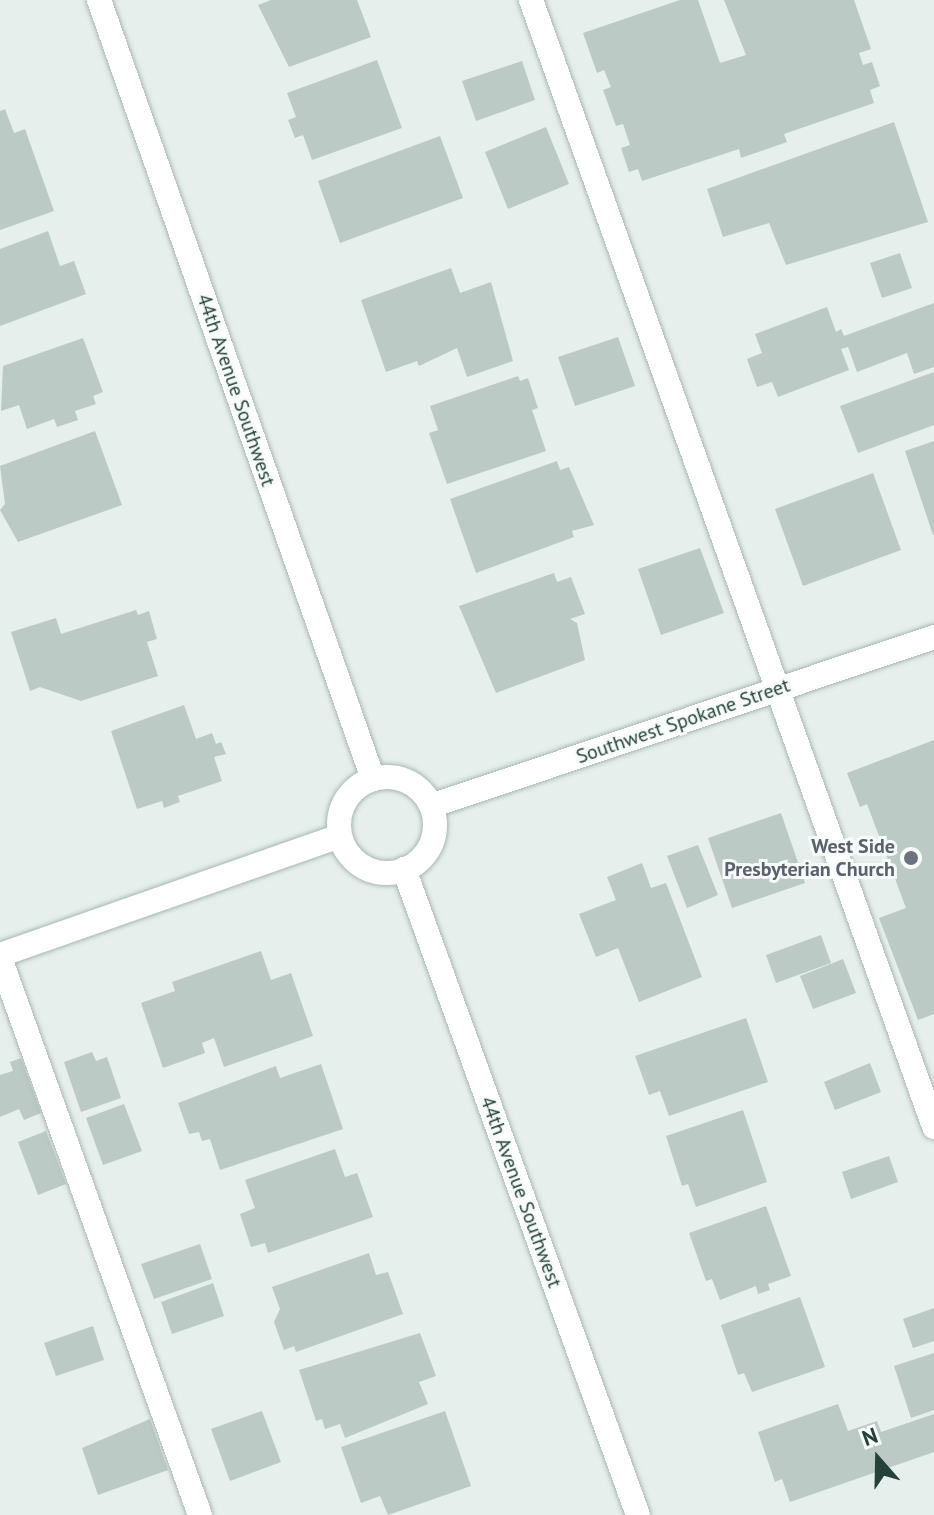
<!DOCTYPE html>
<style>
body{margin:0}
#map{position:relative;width:934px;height:1515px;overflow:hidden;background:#e6efeb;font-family:"PT Sans",sans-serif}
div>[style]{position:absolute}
.building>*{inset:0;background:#bbcac4}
.roads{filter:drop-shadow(0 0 2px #a8b8b2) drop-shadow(0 0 2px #a8b8b2)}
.service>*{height:24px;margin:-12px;padding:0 12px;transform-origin:12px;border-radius:12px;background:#fff}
.minor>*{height:24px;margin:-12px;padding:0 12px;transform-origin:12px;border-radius:12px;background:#fff}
.minor>.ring{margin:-12px;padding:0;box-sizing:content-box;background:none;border:24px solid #fff;border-radius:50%}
.dots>*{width:22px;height:22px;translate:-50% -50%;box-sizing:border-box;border:4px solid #f7fbf9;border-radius:50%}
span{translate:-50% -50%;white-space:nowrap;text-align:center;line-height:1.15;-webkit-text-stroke:6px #f7fbf9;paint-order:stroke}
.street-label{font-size:20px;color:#24423a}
.worship-label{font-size:20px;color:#5b616d;font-weight:700}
.right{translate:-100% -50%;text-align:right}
.north{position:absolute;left:838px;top:1419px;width:80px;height:80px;-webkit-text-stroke:6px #f7fbf9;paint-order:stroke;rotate:340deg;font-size:22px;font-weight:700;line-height:32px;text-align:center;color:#24423a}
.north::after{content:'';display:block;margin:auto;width:28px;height:36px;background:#24423a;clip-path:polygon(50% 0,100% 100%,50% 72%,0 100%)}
</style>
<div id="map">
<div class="building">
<i style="clip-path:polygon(271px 0,357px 0,371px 37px,289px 67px,258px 5px)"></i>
<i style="clip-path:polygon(680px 0,698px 0,720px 63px,746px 55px,724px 0,854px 0,871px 49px,859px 53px,863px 65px,872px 62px,880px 86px,870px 90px,874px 103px,784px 134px,787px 142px,741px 158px,739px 149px,642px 181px,638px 169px,629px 172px,621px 148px,630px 145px,623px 124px,616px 126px,603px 90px,611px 87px,604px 70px,597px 73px,583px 33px)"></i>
<i style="clip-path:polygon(377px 60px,402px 128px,312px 160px,303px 135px,295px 138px,288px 120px,296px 117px,287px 93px)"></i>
<i style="clip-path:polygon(522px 61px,535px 100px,476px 121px,462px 81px)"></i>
<i style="clip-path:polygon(5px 109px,14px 133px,25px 129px,54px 211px,0 230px,0 111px)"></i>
<i style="clip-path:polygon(894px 122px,928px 222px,786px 265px,769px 223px,723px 237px,707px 189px)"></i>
<i style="clip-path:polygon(546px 127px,569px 184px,508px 209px,485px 152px)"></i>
<i style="clip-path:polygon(440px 136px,463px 198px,340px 243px,318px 181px)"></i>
<i style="clip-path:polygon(48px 231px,60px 266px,74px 261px,86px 294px,0 326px,0 249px)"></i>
<i style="clip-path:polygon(900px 253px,912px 288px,882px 298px,870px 263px)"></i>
<i style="clip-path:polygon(451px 268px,460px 293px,491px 282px,513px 361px,467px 377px,457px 348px,419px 366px,417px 361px,386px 372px,361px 300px)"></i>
<i style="clip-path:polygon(934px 303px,934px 367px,914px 374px,907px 353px,857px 372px,848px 347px,841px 349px,849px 370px,778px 397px,772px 382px,757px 387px,747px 359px,762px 353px,755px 334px,827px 307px,836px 332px,841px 329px,844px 336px)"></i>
<i style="clip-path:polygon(618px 337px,635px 386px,575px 406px,558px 357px)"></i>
<i style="clip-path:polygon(83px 338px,103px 392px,93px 396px,96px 404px,75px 411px,78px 420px,57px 427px,54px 419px,27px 429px,19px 405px,1px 411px,3px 366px)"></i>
<i style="clip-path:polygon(934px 372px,934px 425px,858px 453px,840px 406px)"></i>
<i style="clip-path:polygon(518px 376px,520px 381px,528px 378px,538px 408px,532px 410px,546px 451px,447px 484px,429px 433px,438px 430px,430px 406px)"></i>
<i style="clip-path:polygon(95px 431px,122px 505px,18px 542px,0 510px,5px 504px,0 466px)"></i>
<i style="clip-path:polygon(934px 441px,934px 535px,933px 535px,905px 451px)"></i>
<i style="clip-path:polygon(557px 461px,560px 470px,569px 467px,594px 525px,572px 531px,574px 537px,476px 573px,450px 499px)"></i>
<i style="clip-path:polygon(873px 473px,901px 550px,803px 586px,775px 509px)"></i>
<i style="clip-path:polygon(700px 548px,724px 613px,661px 635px,638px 569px)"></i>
<i style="clip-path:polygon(554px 573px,557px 582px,571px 577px,585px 614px,570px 619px,577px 623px,585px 660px,496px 693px,459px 606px)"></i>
<i style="clip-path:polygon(136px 610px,138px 615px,149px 611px,157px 639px,147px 642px,158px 676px,81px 701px,40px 687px,30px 691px,11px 632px,56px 618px,61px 634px)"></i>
<i style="clip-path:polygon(184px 705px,196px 739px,212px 733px,216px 744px,221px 742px,226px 754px,214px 757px,222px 781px,178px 796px,180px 802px,164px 808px,162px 801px,137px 809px,111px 731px)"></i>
<i style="clip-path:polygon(934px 740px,934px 1014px,918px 1020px,879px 918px,906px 908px,867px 804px,860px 807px,847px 773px)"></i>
<i style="clip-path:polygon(781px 813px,805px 883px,732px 908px,708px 838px)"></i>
<i style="clip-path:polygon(698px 845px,718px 895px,687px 908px,667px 856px)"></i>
<i style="clip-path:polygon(642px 863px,651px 888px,666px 883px,702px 977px,639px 1002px,618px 948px,596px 957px,579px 914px,616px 900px,607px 877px)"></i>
<i style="clip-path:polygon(821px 935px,831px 963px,776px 983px,766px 955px)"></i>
<i style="clip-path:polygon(261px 951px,271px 980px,291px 973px,313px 1036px,224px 1067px,214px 1038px,202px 1043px,205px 1053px,163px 1068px,141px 1003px,175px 991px,172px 982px)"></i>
<i style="clip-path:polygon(843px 959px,856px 993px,813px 1009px,800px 976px)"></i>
<i style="clip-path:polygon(746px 1018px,768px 1082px,669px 1116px,660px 1091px,649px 1095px,635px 1056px)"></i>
<i style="clip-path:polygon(92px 1052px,96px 1061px,107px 1057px,121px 1098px,81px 1112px,64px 1062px)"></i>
<i style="clip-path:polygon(21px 1058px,41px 1113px,24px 1120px,19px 1109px,0 1117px,0 1075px,13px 1071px,10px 1062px)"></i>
<i style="clip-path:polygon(870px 1063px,881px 1092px,835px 1110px,824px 1082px)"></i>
<i style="clip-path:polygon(321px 1064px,343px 1129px,220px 1170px,210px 1139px,202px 1141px,199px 1132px,189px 1134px,178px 1103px,276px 1066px,280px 1078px)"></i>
<i style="clip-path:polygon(124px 1104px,142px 1151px,103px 1165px,86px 1118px)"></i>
<i style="clip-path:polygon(743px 1110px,767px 1182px,696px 1207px,688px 1184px,682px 1186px,666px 1136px)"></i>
<i style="clip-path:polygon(46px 1131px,66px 1184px,38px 1195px,18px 1142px)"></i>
<i style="clip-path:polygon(335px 1149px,345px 1177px,357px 1173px,373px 1217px,268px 1253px,265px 1243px,251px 1247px,240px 1214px,255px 1208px,245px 1180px)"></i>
<i style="clip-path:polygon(889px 1156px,898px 1182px,851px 1199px,842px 1172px)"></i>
<i style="clip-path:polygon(766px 1206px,791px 1276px,768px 1284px,770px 1290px,758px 1294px,756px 1286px,720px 1300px,712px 1279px,706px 1281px,689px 1233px)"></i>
<i style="clip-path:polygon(200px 1244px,212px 1279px,154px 1299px,141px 1264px)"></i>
<i style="clip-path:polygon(369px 1253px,376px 1275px,388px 1272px,403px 1314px,296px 1352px,294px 1346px,284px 1350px,274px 1322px,280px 1309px,272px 1287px)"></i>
<i style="clip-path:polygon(213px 1283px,224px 1316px,172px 1334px,161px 1302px)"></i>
<i style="clip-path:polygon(800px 1297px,825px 1367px,752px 1392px,744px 1373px,738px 1375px,721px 1325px)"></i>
<i style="clip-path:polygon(934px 1308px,934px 1341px,913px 1348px,903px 1319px)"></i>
<i style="clip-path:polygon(93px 1326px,104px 1360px,56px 1376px,44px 1343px)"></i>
<i style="clip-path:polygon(420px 1333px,436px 1376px,419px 1382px,428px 1404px,345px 1438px,340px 1424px,325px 1429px,322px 1419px,316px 1421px,299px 1370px)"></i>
<i style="clip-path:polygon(934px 1353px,934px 1410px,911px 1418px,894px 1366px)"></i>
<i style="clip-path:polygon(838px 1404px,848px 1431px,877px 1421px,881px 1432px,934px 1414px,934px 1452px,790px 1502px,782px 1479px,775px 1482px,758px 1432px)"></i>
<i style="clip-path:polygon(262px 1411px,281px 1462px,230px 1481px,211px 1429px)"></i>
<i style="clip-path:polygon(445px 1411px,471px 1486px,388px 1515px,380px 1496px,361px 1503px,341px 1447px)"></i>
<i style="clip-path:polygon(150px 1419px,168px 1470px,98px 1495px,82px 1448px)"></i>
</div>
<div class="roads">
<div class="service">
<i style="left:531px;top:0;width:1197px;rotate:70.32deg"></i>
<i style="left:0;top:958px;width:592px;rotate:70.25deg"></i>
</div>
<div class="minor">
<i style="left:99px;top:0;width:826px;rotate:70.62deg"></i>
<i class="ring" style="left:339px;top:777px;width:72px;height:72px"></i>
<i style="left:431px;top:806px;width:531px;rotate:-18.57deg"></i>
<i style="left:404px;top:869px;width:687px;rotate:70.09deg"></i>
<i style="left:0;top:955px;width:359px;rotate:-19.3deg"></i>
</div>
</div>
<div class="dots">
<i style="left:911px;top:858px;background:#6b7280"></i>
</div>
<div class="street-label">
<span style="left:236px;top:390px;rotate:71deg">44th Avenue Southwest</span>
<span style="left:683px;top:721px;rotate:-19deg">Southwest Spokane Street</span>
<span style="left:521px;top:1192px;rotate:70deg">44th Avenue Southwest</span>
</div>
<div class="worship-label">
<span class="right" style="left:895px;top:858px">West Side<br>Presbyterian Church</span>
</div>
<div class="north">N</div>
</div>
